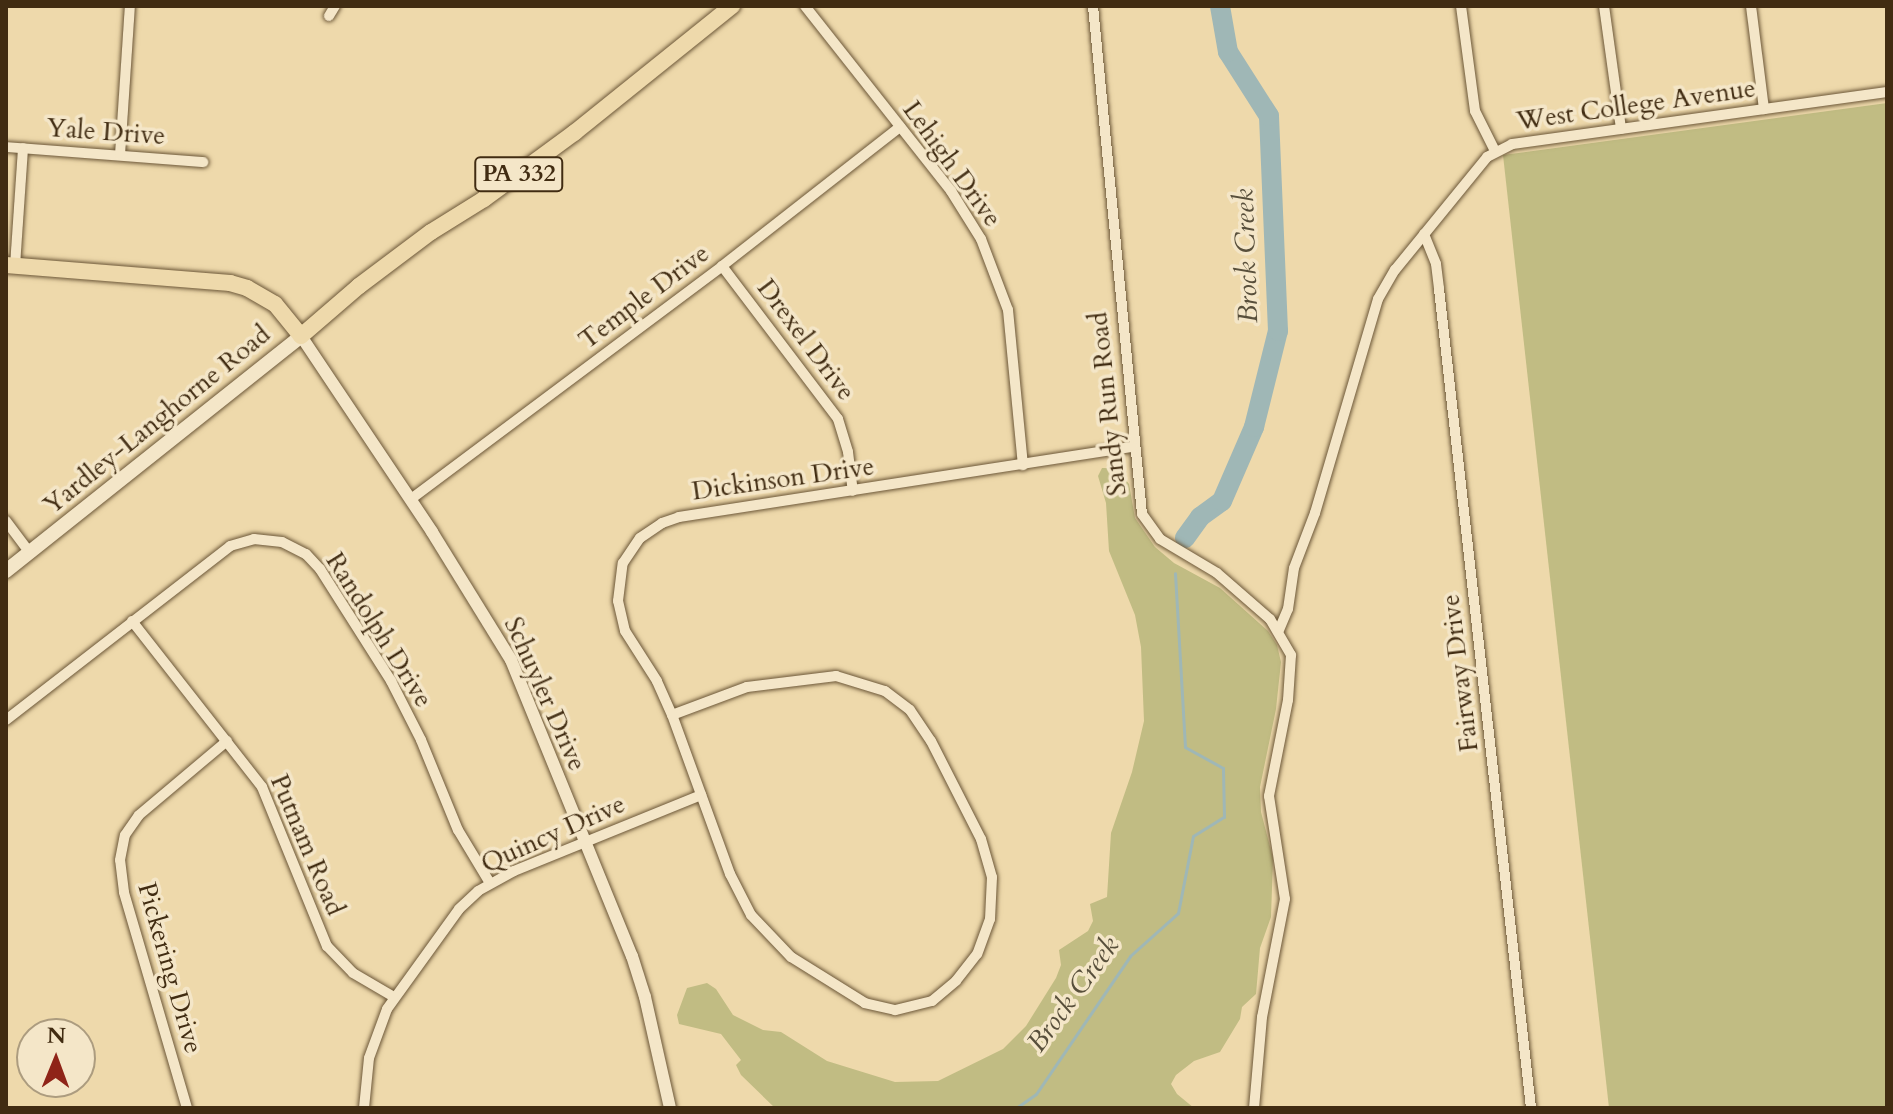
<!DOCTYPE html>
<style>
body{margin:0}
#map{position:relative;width:1893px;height:1114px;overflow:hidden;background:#eed9ab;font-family:Cardo,serif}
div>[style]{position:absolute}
.green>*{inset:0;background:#c1bc83}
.stream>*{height:3px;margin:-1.5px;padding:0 1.5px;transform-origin:1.5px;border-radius:1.5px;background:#9fb7b6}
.river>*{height:20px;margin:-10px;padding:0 10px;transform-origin:10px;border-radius:10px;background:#9fb7b6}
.roads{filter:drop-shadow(0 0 2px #6c5738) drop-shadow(0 0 2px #6c5738)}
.minor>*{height:10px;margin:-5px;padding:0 5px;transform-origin:5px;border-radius:5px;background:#f4e6c8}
.tertiary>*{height:12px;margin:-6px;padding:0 6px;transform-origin:6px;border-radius:6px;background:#f4e6c8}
.secondary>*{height:14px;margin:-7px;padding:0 7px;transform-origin:7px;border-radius:7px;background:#f4e6c8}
.primary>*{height:16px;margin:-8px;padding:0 8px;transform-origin:8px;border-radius:8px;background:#eed9ab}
span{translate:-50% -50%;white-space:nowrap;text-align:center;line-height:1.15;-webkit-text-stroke:7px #f4e6c8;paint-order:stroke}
.shield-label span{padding:2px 6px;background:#f4e6c8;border:2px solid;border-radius:6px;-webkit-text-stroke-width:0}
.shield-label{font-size:24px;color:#412c12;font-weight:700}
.street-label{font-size:26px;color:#412c12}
.water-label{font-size:28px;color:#584f3b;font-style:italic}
.frame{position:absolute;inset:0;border:8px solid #412c12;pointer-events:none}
.north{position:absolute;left:16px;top:1018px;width:80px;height:80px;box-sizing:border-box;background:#f4e6c8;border:2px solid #ac9c7f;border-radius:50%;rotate:1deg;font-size:22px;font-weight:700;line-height:32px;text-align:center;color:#412c12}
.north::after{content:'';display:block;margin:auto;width:28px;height:36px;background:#8f2418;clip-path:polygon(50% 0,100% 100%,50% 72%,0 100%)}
</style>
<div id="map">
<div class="green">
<i style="clip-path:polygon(1887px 103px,1887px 1108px,1609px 1108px,1503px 155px)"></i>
<i style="clip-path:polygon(1102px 468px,1116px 468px,1129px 484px,1135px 518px,1155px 547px,1174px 563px,1220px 588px,1268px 631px,1277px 645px,1281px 662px,1276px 709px,1260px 787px,1261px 812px,1273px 858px,1271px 917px,1260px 948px,1256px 994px,1242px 1007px,1240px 1019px,1220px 1052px,1194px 1061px,1176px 1075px,1171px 1084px,1177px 1094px,1194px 1108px,775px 1108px,741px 1075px,736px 1065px,741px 1060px,721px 1034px,679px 1024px,677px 1015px,687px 988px,707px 983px,716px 989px,733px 1015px,763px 1030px,781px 1032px,827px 1061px,895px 1082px,938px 1081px,1003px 1049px,1026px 1026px,1056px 978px,1061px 965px,1059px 950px,1088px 931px,1093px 921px,1090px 904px,1107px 897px,1111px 833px,1132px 772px,1144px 721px,1141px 647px,1135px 615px,1109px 551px,1106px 503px,1098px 476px)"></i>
</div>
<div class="stream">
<i style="left:1016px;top:1108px;width:24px;rotate:-35deg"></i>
<i style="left:1036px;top:1094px;width:167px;rotate:-55.7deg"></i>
<i style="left:1130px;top:956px;width:64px;rotate:-41.9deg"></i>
<i style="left:1178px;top:913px;width:78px;rotate:-79deg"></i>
<i style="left:1193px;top:836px;width:36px;rotate:-32deg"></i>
<i style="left:1224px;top:817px;width:49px;rotate:-91.2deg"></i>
<i style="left:1223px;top:768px;width:43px;rotate:-151.1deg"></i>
<i style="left:1185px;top:747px;width:174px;rotate:-93.3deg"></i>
</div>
<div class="river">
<i style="left:1185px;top:538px;width:26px;rotate:-54deg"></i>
<i style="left:1200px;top:517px;width:27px;rotate:-36deg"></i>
<i style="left:1222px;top:501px;width:81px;rotate:-66.6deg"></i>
<i style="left:1254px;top:427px;width:99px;rotate:-76deg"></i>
<i style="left:1278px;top:331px;width:215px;rotate:-92.4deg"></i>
<i style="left:1269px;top:116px;width:76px;rotate:-122.6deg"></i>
<i style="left:1228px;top:52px;width:47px;rotate:-99.9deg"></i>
</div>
<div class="roads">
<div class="minor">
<i style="left:805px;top:6px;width:236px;rotate:51.7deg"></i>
<i style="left:951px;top:191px;width:57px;rotate:58deg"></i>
<i style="left:981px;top:239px;width:76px;rotate:69.2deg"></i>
<i style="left:1008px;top:310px;width:156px;rotate:84.5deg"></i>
<i style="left:1093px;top:6px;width:510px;rotate:84.49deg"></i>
<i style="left:1142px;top:514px;width:31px;rotate:54deg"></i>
<i style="left:1160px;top:539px;width:66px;rotate:30.8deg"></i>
<i style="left:1217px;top:573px;width:70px;rotate:41deg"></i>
<i style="left:1270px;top:619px;width:42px;rotate:59.7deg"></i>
<i style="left:1291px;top:655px;width:45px;rotate:93.8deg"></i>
<i style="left:1288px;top:700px;width:98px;rotate:101.2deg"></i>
<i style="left:1269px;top:796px;width:104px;rotate:81.2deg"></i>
<i style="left:1285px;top:899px;width:120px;rotate:101deg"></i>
<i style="left:1262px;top:1017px;width:91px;rotate:95deg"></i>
<i style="left:1461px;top:6px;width:106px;rotate:82.4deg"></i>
<i style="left:1475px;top:111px;width:45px;rotate:63.4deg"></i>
<i style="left:1604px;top:6px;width:124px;rotate:82.1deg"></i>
<i style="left:1751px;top:6px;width:104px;rotate:82.8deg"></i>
<i style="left:329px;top:16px;width:12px;rotate:-59deg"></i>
<i style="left:6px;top:147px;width:198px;rotate:4.4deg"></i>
<i style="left:120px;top:155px;width:149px;rotate:-86.2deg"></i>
<i style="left:1424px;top:234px;width:32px;rotate:68deg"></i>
<i style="left:1436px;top:264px;width:25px;rotate:83deg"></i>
<i style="left:1439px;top:289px;width:824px;rotate:83.59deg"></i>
<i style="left:15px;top:266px;width:118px;rotate:-86.1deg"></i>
<i style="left:722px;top:266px;width:192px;rotate:52.8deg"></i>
<i style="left:838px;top:419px;width:34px;rotate:73deg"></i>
<i style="left:848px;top:452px;width:39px;rotate:83deg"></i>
<i style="left:411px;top:499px;width:389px;rotate:-36.8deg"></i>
<i style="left:722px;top:266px;width:226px;rotate:-38deg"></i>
<i style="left:6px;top:521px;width:39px;rotate:53deg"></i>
<i style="left:132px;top:621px;width:211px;rotate:51.9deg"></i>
<i style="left:262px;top:787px;width:172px;rotate:67.8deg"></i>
<i style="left:327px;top:946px;width:37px;rotate:46deg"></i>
<i style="left:353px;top:973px;width:48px;rotate:30.3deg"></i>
<i style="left:1279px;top:630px;width:23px;rotate:-67deg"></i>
<i style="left:1288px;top:609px;width:41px;rotate:-81.7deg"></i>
<i style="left:1294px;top:568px;width:59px;rotate:-69.1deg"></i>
<i style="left:1315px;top:513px;width:223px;rotate:-73.6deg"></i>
<i style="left:1378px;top:299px;width:34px;rotate:-60deg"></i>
<i style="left:1395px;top:270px;width:146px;rotate:-50.8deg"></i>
<i style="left:1487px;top:157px;width:28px;rotate:-27deg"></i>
<i style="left:1512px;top:144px;width:379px;rotate:-7.9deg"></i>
<i style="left:672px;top:715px;width:80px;rotate:-20.5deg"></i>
<i style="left:747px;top:687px;width:90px;rotate:-7deg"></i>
<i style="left:836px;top:676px;width:51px;rotate:17deg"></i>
<i style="left:885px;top:691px;width:31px;rotate:37deg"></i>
<i style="left:910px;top:710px;width:37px;rotate:56deg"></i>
<i style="left:931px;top:741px;width:110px;rotate:63deg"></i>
<i style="left:981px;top:839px;width:40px;rotate:74deg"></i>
<i style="left:992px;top:877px;width:42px;rotate:92.7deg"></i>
<i style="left:990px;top:919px;width:37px;rotate:110deg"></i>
<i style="left:977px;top:954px;width:34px;rotate:128deg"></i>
<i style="left:956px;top:981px;width:31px;rotate:140deg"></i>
<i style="left:932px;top:1001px;width:38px;rotate:166deg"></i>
<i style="left:895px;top:1010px;width:31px;rotate:-167deg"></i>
<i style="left:865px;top:1003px;width:87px;rotate:-148.1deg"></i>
<i style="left:791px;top:957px;width:58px;rotate:-133.6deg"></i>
<i style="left:751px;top:915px;width:46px;rotate:-117.1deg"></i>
<i style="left:730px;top:874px;width:169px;rotate:-110deg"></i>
<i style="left:672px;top:715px;width:37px;rotate:-114deg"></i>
<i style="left:657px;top:681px;width:59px;rotate:-122.6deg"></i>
<i style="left:625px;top:631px;width:31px;rotate:-103deg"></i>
<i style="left:618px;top:601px;width:38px;rotate:-83deg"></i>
<i style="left:623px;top:563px;width:30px;rotate:-56deg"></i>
<i style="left:640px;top:538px;width:27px;rotate:-34deg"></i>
<i style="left:662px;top:523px;width:18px;rotate:-19deg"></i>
<i style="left:679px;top:517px;width:459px;rotate:-8.8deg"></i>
<i style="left:6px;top:720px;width:284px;rotate:-37.8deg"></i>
<i style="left:230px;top:546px;width:25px;rotate:-16deg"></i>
<i style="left:254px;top:539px;width:28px;rotate:6deg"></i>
<i style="left:282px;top:542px;width:27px;rotate:27deg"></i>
<i style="left:306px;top:554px;width:21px;rotate:47deg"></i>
<i style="left:320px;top:569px;width:133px;rotate:57.6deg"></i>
<i style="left:391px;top:681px;width:66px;rotate:63deg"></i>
<i style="left:421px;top:740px;width:97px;rotate:67.7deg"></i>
<i style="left:458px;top:830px;width:62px;rotate:58.9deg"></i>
<i style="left:187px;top:1108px;width:225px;rotate:-106.3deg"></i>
<i style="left:124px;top:892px;width:32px;rotate:-97deg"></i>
<i style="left:120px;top:860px;width:25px;rotate:-79deg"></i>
<i style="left:125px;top:835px;width:24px;rotate:-55deg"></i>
<i style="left:139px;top:815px;width:115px;rotate:-40.1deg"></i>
<i style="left:364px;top:1108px;width:50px;rotate:-84.3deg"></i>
<i style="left:369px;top:1058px;width:52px;rotate:-69.8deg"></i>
<i style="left:387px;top:1009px;width:123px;rotate:-54.2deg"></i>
<i style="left:459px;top:909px;width:26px;rotate:-43deg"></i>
<i style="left:478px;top:891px;width:41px;rotate:-29.1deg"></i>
<i style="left:514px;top:871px;width:202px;rotate:-22.1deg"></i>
</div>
<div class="tertiary">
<i style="left:301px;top:336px;width:236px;rotate:56.2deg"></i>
<i style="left:432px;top:532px;width:150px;rotate:58.3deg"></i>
<i style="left:511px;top:660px;width:320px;rotate:67.8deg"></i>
<i style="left:632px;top:956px;width:43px;rotate:72.4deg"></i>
<i style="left:645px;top:997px;width:114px;rotate:77.3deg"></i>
</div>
<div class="secondary">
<i style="left:6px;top:571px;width:377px;rotate:-38.5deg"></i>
</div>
<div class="primary">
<i style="left:6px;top:265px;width:225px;rotate:4.6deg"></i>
<i style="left:230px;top:283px;width:18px;rotate:16deg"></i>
<i style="left:247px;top:288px;width:32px;rotate:30deg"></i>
<i style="left:275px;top:304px;width:41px;rotate:50.9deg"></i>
<i style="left:301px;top:336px;width:77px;rotate:-40.8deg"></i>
<i style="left:359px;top:286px;width:90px;rotate:-36.9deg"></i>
<i style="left:431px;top:232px;width:62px;rotate:-31.9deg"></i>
<i style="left:484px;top:199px;width:112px;rotate:-36.3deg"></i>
<i style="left:574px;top:133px;width:203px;rotate:-38.8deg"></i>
</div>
</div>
<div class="shield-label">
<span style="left:519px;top:174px">PA 332</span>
</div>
<div class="street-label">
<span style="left:1636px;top:105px;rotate:-8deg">West College Avenue</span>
<span style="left:106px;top:132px;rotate:4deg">Yale Drive</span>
<span style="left:952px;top:164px;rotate:54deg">Lehigh Drive</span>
<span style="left:644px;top:297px;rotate:-37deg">Temple Drive</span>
<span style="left:806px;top:340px;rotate:53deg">Drexel Drive</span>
<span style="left:1108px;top:404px;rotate:-96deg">Sandy Run Road</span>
<span style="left:157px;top:420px;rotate:-39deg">Yardley-Langhorne Road</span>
<span style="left:783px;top:479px;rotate:-8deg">Dickinson Drive</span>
<span style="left:379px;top:630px;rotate:58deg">Randolph Drive</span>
<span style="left:1460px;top:673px;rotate:-97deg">Fairway Drive</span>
<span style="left:545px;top:694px;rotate:66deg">Schuyler Drive</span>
<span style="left:553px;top:834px;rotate:-24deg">Quincy Drive</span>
<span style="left:307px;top:845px;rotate:67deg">Putnam Road</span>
<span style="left:170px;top:968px;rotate:74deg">Pickering Drive</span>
</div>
<div class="water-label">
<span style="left:1246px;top:256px;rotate:-92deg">Brock Creek</span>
<span style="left:1073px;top:994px;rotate:-54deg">Brock Creek</span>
</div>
<div class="frame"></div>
<div class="north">N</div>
</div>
